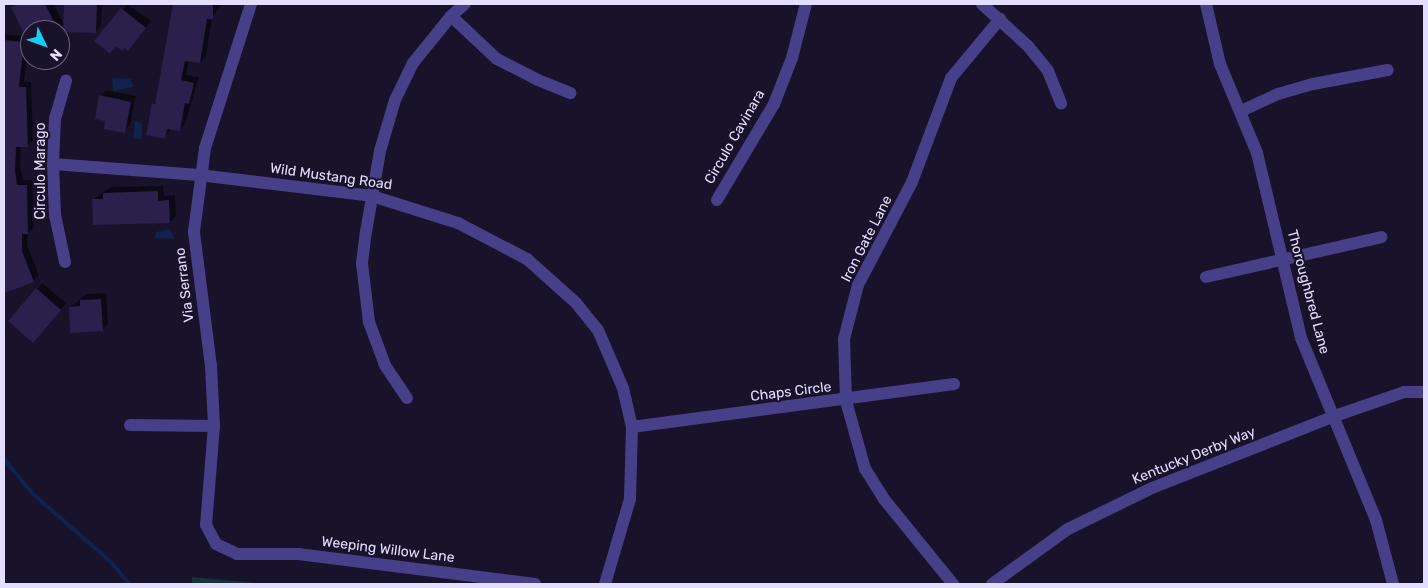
<!DOCTYPE html>
<style>
body{margin:0}
#map{position:relative;width:1428px;height:588px;overflow:hidden;background:#18122b;font-family:Rubik,sans-serif}
div>[style]{position:absolute}
.green>*{inset:0;background:#163435}
.water>*{inset:0;background:#10224d}
.shadow>*{inset:0;background:#0007}
.stream>*{height:4px;margin:-2px;padding:0 2px;transform-origin:2px;border-radius:2px;background:#10224d}
.building>*{inset:0;background:#2b1f4b}
.street>*{height:12px;margin:-6px;padding:0 6px;transform-origin:6px;border-radius:6px;background:#474088}
span{translate:-50% -50%;white-space:nowrap;text-align:center;line-height:1.15;-webkit-text-stroke:4.5px #18122b;paint-order:stroke}
.street-label{font-size:14px;color:#e4defe}
.frame{position:absolute;inset:0;border:5px solid #e4defe;pointer-events:none}
.north{position:absolute;left:20px;top:20px;width:50px;height:50px;box-sizing:border-box;background:#18122b;border:1px solid #6a647f;border-radius:50%;rotate:132deg;font-size:14px;font-weight:700;line-height:20px;text-align:center;color:#e4defe}
.north::after{content:'';display:block;margin:auto;width:18px;height:22px;background:#12d0f5;clip-path:polygon(50% 0,100% 100%,50% 72%,0 100%)}
</style>
<div id="map">
<div class="green">
<i style="clip-path:polygon(192px 577px,267px 584px,192px 584px)"></i>
</div>
<div class="water">
<i style="clip-path:polygon(112px 78px,130px 79px,134px 87px,113px 91px)"></i>
<i style="clip-path:polygon(135px 121px,142px 123px,142px 139px,133px 138px)"></i>
<i style="clip-path:polygon(170px 229px,175px 239px,154px 238px,156px 232px)"></i>
</div>
<div class="shadow">
<i style="clip-path:polygon(16px 4px,54px 4px,64px 25px,59px 30px,37px 30px,13px 7px)"></i>
<i style="clip-path:polygon(65px 4px,102px 4px,101px 26px,95px 32px,64px 31px)"></i>
<i style="clip-path:polygon(127px 4px,151px 21px,134px 43px,117px 45px,110px 52px,96px 41px)"></i>
<i style="clip-path:polygon(175px 4px,222px 4px,212px 18px,206px 56px,200px 62px,189px 60px,186px 75px,199px 77px,185px 124px,179px 130px,172px 128px,165px 137px,153px 104px,157px 100px)"></i>
<i style="clip-path:polygon(4px 34px,30px 37px,24px 82px,31px 82px,33px 140px,27px 146px,21px 146px,20px 165px,23px 180px,32px 180px,34px 227px,28px 233px,27px 245px,39px 275px,33px 281px,4px 292px)"></i>
<i style="clip-path:polygon(106px 90px,136px 96px,130px 125px,124px 131px,107px 120px,100px 96px)"></i>
<i style="clip-path:polygon(163px 186px,164px 196px,175px 195px,176px 216px,170px 222px,93px 200px,110px 187px)"></i>
<i style="clip-path:polygon(42px 283px,66px 303px,39px 335px,37px 289px)"></i>
<i style="clip-path:polygon(106px 293px,108px 324px,102px 330px,70px 307px,87px 294px)"></i>
</div>
<div class="stream">
<i style="left:4px;top:459px;width:45px;rotate:50.4deg"></i>
<i style="left:33px;top:494px;width:105px;rotate:41.1deg"></i>
<i style="left:112px;top:563px;width:27px;rotate:51deg"></i>
</div>
<div class="building">
<i style="clip-path:polygon(18px 4px,45px 4px,58px 30px,30px 30px,25px 36px,11px 7px)"></i>
<i style="clip-path:polygon(64px 4px,97px 4px,96px 33px,63px 32px)"></i>
<i style="clip-path:polygon(173px 4px,213px 4px,213px 19px,207px 19px,200px 63px,185px 61px,181px 80px,194px 83px,189px 104px,185px 103px,180px 131px,167px 129px,165px 139px,146px 135px,152px 103px,155px 104px)"></i>
<i style="clip-path:polygon(121px 8px,146px 28px,128px 51px,124px 48px,122px 51px,116px 46px,110px 54px,94px 41px)"></i>
<i style="clip-path:polygon(4px 40px,24px 42px,19px 87px,26px 87px,28px 147px,16px 147px,15px 171px,17px 185px,27px 185px,28px 234px,22px 234px,22px 251px,34px 282px,4px 293px)"></i>
<i style="clip-path:polygon(99px 95px,131px 102px,125px 133px,104px 129px,105px 121px,95px 119px)"></i>
<i style="clip-path:polygon(158px 191px,158px 201px,169px 200px,170px 223px,93px 225px,92px 199px,103px 199px,103px 193px)"></i>
<i style="clip-path:polygon(36px 288px,61px 310px,33px 343px,8px 321px)"></i>
<i style="clip-path:polygon(101px 299px,103px 331px,70px 333px,69px 307px,80px 306px,80px 300px)"></i>
</div>
<div class="street">
<i style="left:251px;top:4px;width:151px;rotate:107.7deg"></i>
<i style="left:205px;top:148px;width:85px;rotate:97.5deg"></i>
<i style="left:194px;top:232px;width:135px;rotate:82.8deg"></i>
<i style="left:211px;top:366px;width:60px;rotate:87.1deg"></i>
<i style="left:214px;top:426px;width:99px;rotate:94.6deg"></i>
<i style="left:206px;top:525px;width:21px;rotate:62deg"></i>
<i style="left:216px;top:544px;width:23px;rotate:25deg"></i>
<i style="left:237px;top:554px;width:61px"></i>
<i style="left:298px;top:554px;width:239px;rotate:7.2deg"></i>
<i style="left:982px;top:4px;width:62px;rotate:42.4deg"></i>
<i style="left:1028px;top:46px;width:32px;rotate:51deg"></i>
<i style="left:1048px;top:71px;width:35px;rotate:68deg"></i>
<i style="left:1206px;top:4px;width:62px;rotate:76.9deg"></i>
<i style="left:1220px;top:64px;width:96px;rotate:67.4deg"></i>
<i style="left:1257px;top:153px;width:190px;rotate:76.6deg"></i>
<i style="left:1301px;top:338px;width:197px;rotate:67.6deg"></i>
<i style="left:1376px;top:520px;width:66px;rotate:75.1deg"></i>
<i style="left:451px;top:16px;width:63px;rotate:43.1deg"></i>
<i style="left:497px;top:59px;width:46px;rotate:27.1deg"></i>
<i style="left:538px;top:80px;width:35px;rotate:22deg"></i>
<i style="left:1241px;top:111px;width:41px;rotate:-24.7deg"></i>
<i style="left:1278px;top:94px;width:36px;rotate:-16deg"></i>
<i style="left:1313px;top:84px;width:76px;rotate:-10.6deg"></i>
<i style="left:53px;top:164px;width:146px;rotate:4.3deg"></i>
<i style="left:199px;top:175px;width:174px;rotate:6.9deg"></i>
<i style="left:372px;top:196px;width:90px;rotate:17.4deg"></i>
<i style="left:458px;top:223px;width:78px;rotate:27.6deg"></i>
<i style="left:527px;top:259px;width:66px;rotate:41.9deg"></i>
<i style="left:576px;top:303px;width:35px;rotate:51deg"></i>
<i style="left:598px;top:330px;width:63px;rotate:66.7deg"></i>
<i style="left:623px;top:388px;width:40px;rotate:77deg"></i>
<i style="left:632px;top:427px;width:72px;rotate:91.6deg"></i>
<i style="left:630px;top:499px;width:89px;rotate:106.4deg"></i>
<i style="left:717px;top:200px;width:112px;rotate:-59.3deg"></i>
<i style="left:774px;top:104px;width:49px;rotate:-68.6deg"></i>
<i style="left:792px;top:58px;width:56px;rotate:-75.5deg"></i>
<i style="left:65px;top:262px;width:48px;rotate:-102deg"></i>
<i style="left:55px;top:215px;width:51px;rotate:-92.2deg"></i>
<i style="left:53px;top:164px;width:45px;rotate:-87.5deg"></i>
<i style="left:55px;top:119px;width:40px;rotate:-74deg"></i>
<i style="left:1206px;top:277px;width:180px;rotate:-12.8deg"></i>
<i style="left:407px;top:398px;width:40px;rotate:-124deg"></i>
<i style="left:385px;top:365px;width:46px;rotate:-110.4deg"></i>
<i style="left:369px;top:322px;width:59px;rotate:-96.8deg"></i>
<i style="left:362px;top:263px;width:31px;rotate:-83deg"></i>
<i style="left:366px;top:232px;width:82px;rotate:-80.2deg"></i>
<i style="left:380px;top:151px;width:53px;rotate:-73.6deg"></i>
<i style="left:395px;top:100px;width:41px;rotate:-64.1deg"></i>
<i style="left:413px;top:63px;width:60px;rotate:-51deg"></i>
<i style="left:451px;top:16px;width:18px;rotate:-41deg"></i>
<i style="left:130px;top:425px;width:84px;rotate:0.7deg"></i>
<i style="left:632px;top:427px;width:325px;rotate:-7.6deg"></i>
<i style="left:953px;top:584px;width:109px;rotate:-129.1deg"></i>
<i style="left:884px;top:499px;width:36px;rotate:-122deg"></i>
<i style="left:865px;top:469px;width:71px;rotate:-105.6deg"></i>
<i style="left:846px;top:401px;width:62px;rotate:-91.8deg"></i>
<i style="left:844px;top:339px;width:56px;rotate:-75.5deg"></i>
<i style="left:858px;top:285px;width:116px;rotate:-62.3deg"></i>
<i style="left:912px;top:182px;width:111px;rotate:-69.4deg"></i>
<i style="left:951px;top:78px;width:77px;rotate:-50.3deg"></i>
<i style="left:992px;top:584px;width:94px;rotate:-35.9deg"></i>
<i style="left:1068px;top:529px;width:93px;rotate:-26deg"></i>
<i style="left:1152px;top:488px;width:193px;rotate:-21.5deg"></i>
<i style="left:1332px;top:417px;width:76px;rotate:-19.1deg"></i>
<i style="left:1404px;top:392px;width:20px"></i>
</div>
<div class="street-label">
<span style="left:735px;top:137px;rotate:-60deg">Circulo Cavinara</span>
<span style="left:41px;top:171px;rotate:-90deg">Circulo Marago</span>
<span style="left:331px;top:177px;rotate:8deg">Wild Mustang Road</span>
<span style="left:867px;top:239px;rotate:-63deg">Iron Gate Lane</span>
<span style="left:185px;top:285px;rotate:-97deg">Via Serrano</span>
<span style="left:1308px;top:292px;rotate:75deg">Thoroughbred Lane</span>
<span style="left:791px;top:392px;rotate:-7deg">Chaps Circle</span>
<span style="left:1194px;top:456px;rotate:-22deg">Kentucky Derby Way</span>
<span style="left:388px;top:550px;rotate:7deg">Weeping Willow Lane</span>
</div>
<div class="frame"></div>
<div class="north">N</div>
</div>
